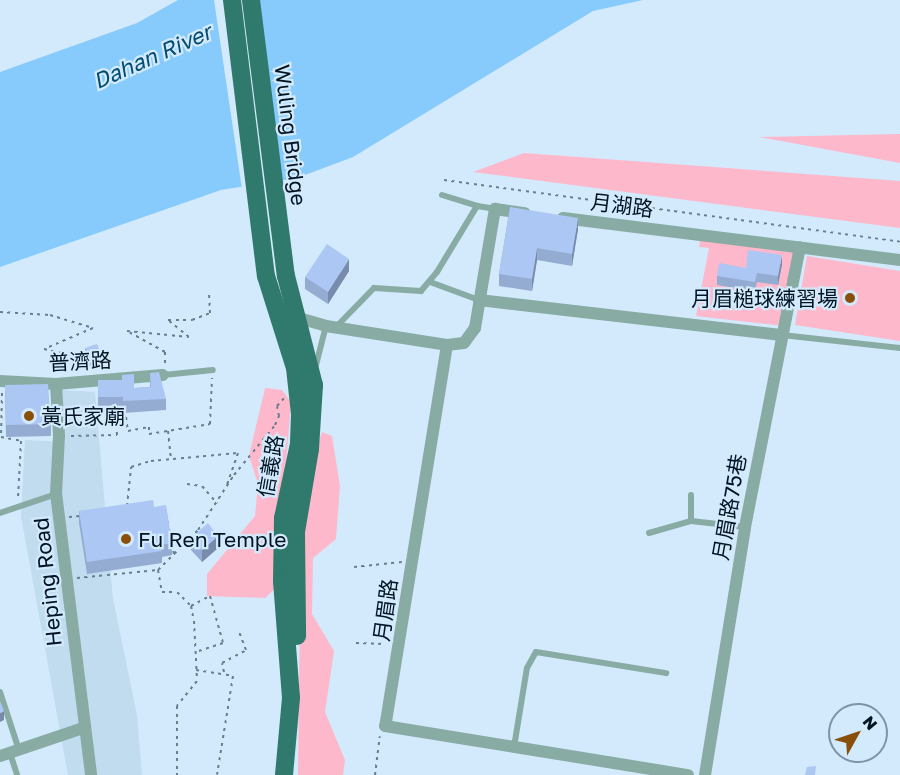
<!DOCTYPE html>
<meta charset="utf-8">
<style>
body{margin:0}
#map{position:relative;width:900px;height:775px;overflow:hidden;background:#d2eafc;font-family:"Golos Text","Noto Sans TC",sans-serif}
div>[style]{position:absolute}
.built>*{inset:0;background:#c1dbef}
.green>*{inset:0;background:#feb8cb}
.water>*{inset:0;background:#87cbfc}
.pier>*{inset:0;background:#d2eafc}
.path>*{height:2px;margin-top:-1px;transform-origin:0;background:repeating-linear-gradient(90deg,#687e8f 0 3px,transparent 0 7.5px)}
.lane>*{height:6px;margin:-3px;padding:0 3px;transform-origin:3px;border-radius:3px;background:#88aba4}
.street>*{height:12px;margin:-6px;padding:0 6px;transform-origin:6px;border-radius:6px;background:#88aba4}
.primary>*{height:18px;margin:-9px;padding:0 9px;transform-origin:9px;border-radius:9px;background:#30796d}
.wall>*{inset:0;background:#94abd2}
.shaded-wall>*{inset:0;background:#788bab}
.building>*{inset:0;background:#acc7f4}
.dots>*{width:16px;height:16px;translate:-50% -50%;box-sizing:border-box;border:3px solid #d2eafc;border-radius:50%}
span{translate:-50% -50%;white-space:nowrap;text-align:center;line-height:1.15;-webkit-text-stroke:4.5px #d2eafc;paint-order:stroke}
.street-label{font-size:21px;color:#001424}
.poi-label{font-size:21px;color:#001424}
.right{translate:-100% -50%;text-align:right}
.left{translate:0 -50%;text-align:left}
.water-label{font-size:22px;color:#024b73;font-style:italic}
.north{position:absolute;left:828px;top:703px;width:60px;height:60px;box-sizing:border-box;background:#d2eafc;border:2px solid #7e94a6;border-radius:50%;rotate:50deg;font-size:16px;font-weight:700;line-height:24px;text-align:center;color:#001424}
.north::after{content:'';display:block;margin:auto;width:21px;height:27px;background:#894e0a;clip-path:polygon(50% 0,100% 100%,50% 72%,0 100%)}
</style>
<div id="map">
<div class="built">
<i style="clip-path:polygon(62px 390px,95px 392px,113px 599px,137px 715px,142px 775px,68px 775px,21px 516px,25px 440px,63px 442px)"></i>
</div>
<div class="green">
<i style="clip-path:polygon(900px 134px,900px 163px,759px 137px)"></i>
<i style="clip-path:polygon(524px 153px,900px 181px,900px 228px,473px 172px)"></i>
<i style="clip-path:polygon(701px 236px,798px 248px,785px 326px,696px 316px,709px 248px,699px 247px)"></i>
<i style="clip-path:polygon(807px 256px,900px 271px,900px 341px,795px 325px)"></i>
<i style="clip-path:polygon(265px 388px,282px 390px,291px 402px,276px 588px,265px 598px,207px 596px,207px 574px,255px 516px,258px 484px,249px 456px)"></i>
<i style="clip-path:polygon(322px 432px,332px 436px,340px 486px,336px 539px,313px 558px,312px 614px,334px 651px,325px 712px,345px 760px,343px 775px,298px 775px,301px 529px,315px 452px)"></i>
</div>
<div class="water">
<i style="clip-path:polygon(178px 0,643px 0,593px 11px,353px 157px,297px 178px,221px 190px,0 267px,0 72px,137px 23px)"></i>
</div>
<div class="pier">
<i style="clip-path:polygon(214px 0,255px 0,280px 183px,242px 189px)"></i>
</div>
<div class="path">
<i style="left:444px;top:180px;width:460px;rotate:7.7deg"></i>
<i style="left:0;top:312px;width:50px;rotate:3.4deg"></i>
<i style="left:50px;top:315px;width:45px;rotate:16.8deg"></i>
<i style="left:93px;top:328px;width:53px;rotate:156.8deg"></i>
<i style="left:44px;top:349px;width:37px;rotate:13deg"></i>
<i style="left:80px;top:357px;width:18px;rotate:164deg"></i>
<i style="left:63px;top:362px;width:9px;rotate:90deg"></i>
<i style="left:165px;top:363px;width:11px;rotate:-90deg"></i>
<i style="left:165px;top:352px;width:43px;rotate:-151.1deg"></i>
<i style="left:127px;top:331px;width:62px;rotate:5.5deg"></i>
<i style="left:189px;top:337px;width:27px;rotate:-141deg"></i>
<i style="left:168px;top:320px;width:24px"></i>
<i style="left:192px;top:320px;width:19px;rotate:-21deg"></i>
<i style="left:210px;top:313px;width:18px;rotate:-93deg"></i>
<i style="left:2px;top:393px;width:44px;rotate:91.3deg"></i>
<i style="left:1px;top:437px;width:20px;rotate:11deg"></i>
<i style="left:21px;top:441px;width:58px;rotate:93deg"></i>
<i style="left:168px;top:431px;width:28px;rotate:84deg"></i>
<i style="left:71px;top:436px;width:46px;rotate:-1.2deg"></i>
<i style="left:117px;top:435px;width:18px;rotate:-93deg"></i>
<i style="left:116px;top:417px;width:10px"></i>
<i style="left:126px;top:417px;width:14px;rotate:82deg"></i>
<i style="left:128px;top:431px;width:21px;rotate:-11deg"></i>
<i style="left:149px;top:427px;width:7px;rotate:90deg"></i>
<i style="left:149px;top:434px;width:62px;rotate:-9.3deg"></i>
<i style="left:210px;top:424px;width:46px;rotate:-87.5deg"></i>
<i style="left:187px;top:484px;width:15px;rotate:8deg"></i>
<i style="left:202px;top:486px;width:23px;rotate:49deg"></i>
<i style="left:127px;top:506px;width:39px;rotate:-84deg"></i>
<i style="left:131px;top:467px;width:21px;rotate:-17deg"></i>
<i style="left:151px;top:461px;width:87px;rotate:-5.3deg"></i>
<i style="left:238px;top:453px;width:34px;rotate:109deg"></i>
<i style="left:166px;top:514px;width:41px;rotate:78.7deg"></i>
<i style="left:69px;top:517px;width:12px;rotate:-5deg"></i>
<i style="left:354px;top:567px;width:48px;rotate:-5.9deg"></i>
<i style="left:158px;top:570px;width:22px;rotate:80deg"></i>
<i style="left:162px;top:592px;width:15px"></i>
<i style="left:177px;top:592px;width:20px;rotate:45deg"></i>
<i style="left:191px;top:606px;width:15px;rotate:79deg"></i>
<i style="left:194px;top:621px;width:60px;rotate:87.1deg"></i>
<i style="left:197px;top:681px;width:32px;rotate:129deg"></i>
<i style="left:177px;top:706px;width:69px;rotate:90deg"></i>
<i style="left:77px;top:578px;width:81px;rotate:-5.6deg"></i>
<i style="left:158px;top:570px;width:57px;rotate:-45deg"></i>
<i style="left:198px;top:530px;width:66px;rotate:-56.8deg"></i>
<i style="left:234px;top:475px;width:65px;rotate:-50.6deg"></i>
<i style="left:275px;top:425px;width:10px;rotate:-66deg"></i>
<i style="left:279px;top:416px;width:10px;rotate:-101deg"></i>
<i style="left:277px;top:406px;width:12px;rotate:-48deg"></i>
<i style="left:191px;top:606px;width:21px;rotate:-28deg"></i>
<i style="left:210px;top:596px;width:49px;rotate:74.5deg"></i>
<i style="left:223px;top:643px;width:29px;rotate:162deg"></i>
<i style="left:356px;top:643px;width:30px;rotate:2deg"></i>
<i style="left:196px;top:670px;width:37px;rotate:9deg"></i>
<i style="left:233px;top:676px;width:100px;rotate:99.2deg"></i>
<i style="left:224px;top:672px;width:9px;rotate:-103deg"></i>
<i style="left:222px;top:663px;width:27px;rotate:-28deg"></i>
<i style="left:246px;top:650px;width:22px;rotate:-111deg"></i>
<i style="left:375px;top:775px;width:39px;rotate:-83deg"></i>
</div>
<div class="lane">
<i style="left:442px;top:195px;width:37px;rotate:17deg"></i>
<i style="left:430px;top:282px;width:52px;rotate:20.2deg"></i>
<i style="left:337px;top:326px;width:53px;rotate:-45.8deg"></i>
<i style="left:374px;top:288px;width:47px;rotate:3.7deg"></i>
<i style="left:421px;top:291px;width:25px;rotate:-50deg"></i>
<i style="left:437px;top:272px;width:77px;rotate:-58.8deg"></i>
<i style="left:477px;top:206px;width:18px;rotate:9deg"></i>
<i style="left:782px;top:335px;width:119px;rotate:6.3deg"></i>
<i style="left:315px;top:369px;width:44px;rotate:-75.7deg"></i>
<i style="left:163px;top:375px;width:50px;rotate:-5.7deg"></i>
<i style="left:691px;top:495px;width:26px;rotate:90deg"></i>
<i style="left:0;top:513px;width:59px;rotate:-18.7deg"></i>
<i style="left:649px;top:533px;width:44px;rotate:-15.9deg"></i>
<i style="left:691px;top:521px;width:54px;rotate:6.3deg"></i>
<i style="left:0;top:692px;width:61px;rotate:71.9deg"></i>
<i style="left:514px;top:747px;width:80px;rotate:-80.7deg"></i>
<i style="left:527px;top:668px;width:18px;rotate:-61deg"></i>
<i style="left:536px;top:652px;width:132px;rotate:9.2deg"></i>
<i style="left:10px;top:753px;width:23px;rotate:72deg"></i>
</div>
<div class="street">
<i style="left:563px;top:218px;width:340px;rotate:7.1deg"></i>
<i style="left:479px;top:300px;width:304px;rotate:6.6deg"></i>
<i style="left:292px;top:316px;width:35px;rotate:16deg"></i>
<i style="left:326px;top:326px;width:122px;rotate:8.9deg"></i>
<i style="left:447px;top:345px;width:386px;rotate:99.2deg"></i>
<i style="left:385px;top:726px;width:307px;rotate:9.2deg"></i>
<i style="left:447px;top:345px;width:17px;rotate:-7deg"></i>
<i style="left:464px;top:343px;width:19px;rotate:-54deg"></i>
<i style="left:475px;top:328px;width:121px;rotate:-80.5deg"></i>
<i style="left:495px;top:209px;width:30px;rotate:8deg"></i>
<i style="left:0;top:381px;width:56px;rotate:3.1deg"></i>
<i style="left:56px;top:384px;width:107px;rotate:-4.8deg"></i>
<i style="left:56px;top:384px;width:52px;rotate:86.7deg"></i>
<i style="left:59px;top:436px;width:57px;rotate:93deg"></i>
<i style="left:56px;top:493px;width:284px;rotate:82.9deg"></i>
<i style="left:0;top:756px;width:88px;rotate:-18.6deg"></i>
<i style="left:705px;top:775px;width:251px;rotate:-80.8deg"></i>
<i style="left:745px;top:527px;width:285px;rotate:-78.9deg"></i>
</div>
<div class="primary">
<i style="left:232px;top:0;width:278px;rotate:83deg"></i>
<i style="left:266px;top:276px;width:96px;rotate:72.5deg"></i>
<i style="left:295px;top:368px;width:46px;rotate:83.8deg"></i>
<i style="left:300px;top:414px;width:30px;rotate:92deg"></i>
<i style="left:299px;top:444px;width:76px;rotate:102.2deg"></i>
<i style="left:283px;top:518px;width:63px;rotate:90.9deg"></i>
<i style="left:282px;top:581px;width:117px;rotate:85.6deg"></i>
<i style="left:291px;top:698px;width:77px;rotate:95.2deg"></i>
<i style="left:251px;top:0;width:278px;rotate:82.8deg"></i>
<i style="left:286px;top:276px;width:113px;rotate:75.6deg"></i>
<i style="left:314px;top:385px;width:64px;rotate:93.6deg"></i>
<i style="left:310px;top:449px;width:84px;rotate:99.6deg"></i>
<i style="left:296px;top:532px;width:104px;rotate:89.4deg"></i>
</div>
<div class="wall">
<i style="clip-path:polygon(510px 207px,578px 229px,572px 266px,537px 260px,532px 291px,499px 286px,499px 274px)"></i>
<i style="clip-path:polygon(782px 264px,778px 285px,757px 282px,755px 291px,717px 285px,717px 276px)"></i>
<i style="clip-path:polygon(349px 271px,328px 304px,305px 289px,305px 277px)"></i>
<i style="clip-path:polygon(85px 348px,100px 364px,88px 368px,85px 360px)"></i>
<i style="clip-path:polygon(150px 373px,166px 399px,166px 410px,123px 413px,123px 409px,98px 409px,98px 380px,134px 388px,150px 387px)"></i>
<i style="clip-path:polygon(5px 385px,51px 424px,51px 436px,6px 437px)"></i>
<i style="clip-path:polygon(154px 507px,172px 543px,172px 555px,162px 557px,162px 563px,87px 574px,79px 523px,79px 511px)"></i>
<i style="clip-path:polygon(191px 538px,218px 548px,202px 562px,191px 550px)"></i>
</div>
<div class="shaded-wall">
<i style="clip-path:polygon(578px 218px,578px 229px,572px 266px,572px 254px)"></i>
<i style="clip-path:polygon(537px 248px,537px 260px,532px 291px,532px 279px)"></i>
<i style="clip-path:polygon(782px 255px,782px 264px,778px 285px,778px 276px)"></i>
<i style="clip-path:polygon(349px 259px,349px 271px,328px 304px,328px 292px)"></i>
<i style="clip-path:polygon(100px 352px,100px 364px,88px 368px,88px 356px)"></i>
<i style="clip-path:polygon(218px 536px,218px 548px,202px 562px,202px 550px)"></i>
<i style="clip-path:polygon(4px 711px,4px 720px,0 722px,0 713px)"></i>
</div>
<div class="building">
<i style="clip-path:polygon(510px 207px,578px 218px,572px 254px,537px 248px,532px 279px,499px 274px)"></i>
<i style="clip-path:polygon(327px 244px,349px 259px,328px 292px,305px 277px)"></i>
<i style="clip-path:polygon(748px 250px,782px 255px,778px 276px,757px 273px,755px 282px,717px 276px,719px 263px,746px 268px)"></i>
<i style="clip-path:polygon(97px 344px,100px 352px,88px 356px,85px 348px)"></i>
<i style="clip-path:polygon(159px 372px,166px 399px,123px 401px,123px 397px,98px 397px,98px 380px,122px 380px,122px 375px,134px 374px,134px 388px,151px 387px,150px 373px)"></i>
<i style="clip-path:polygon(48px 384px,51px 424px,6px 425px,5px 385px)"></i>
<i style="clip-path:polygon(153px 500px,154px 507px,166px 505px,172px 543px,161px 545px,162px 551px,87px 562px,79px 511px)"></i>
<i style="clip-path:polygon(208px 523px,218px 536px,202px 550px,191px 538px)"></i>
<i style="clip-path:polygon(0 701px,4px 711px,0 713px)"></i>
<i style="clip-path:polygon(816px 766px,815px 775px,805px 775px,807px 767px)"></i>
</div>
<div class="dots">
<i style="left:850px;top:298px;background:#894e0a"></i>
<i style="left:29px;top:416px;background:#894e0a"></i>
<i style="left:126px;top:539px;background:#894e0a"></i>
</div>
<div class="street-label">
<span style="left:291px;top:135px;rotate:83deg">Wuling Bridge</span>
<span style="left:622px;top:205px;rotate:7deg">月湖路</span>
<span style="left:80px;top:361px;rotate:-3deg">普濟路</span>
<span style="left:270px;top:466px;rotate:-80deg">信義路</span>
<span style="left:729px;top:507px;rotate:-80deg">月眉路75巷</span>
<span style="left:47px;top:582px;rotate:-96deg">Heping Road</span>
<span style="left:385px;top:610px;rotate:-82deg">月眉路</span>
</div>
<div class="poi-label">
<span class="right" style="left:838px;top:298px">月眉槌球練習場</span>
<span class="left" style="left:41px;top:416px">黃氏家廟</span>
<span class="left" style="left:138px;top:539px">Fu Ren Temple</span>
</div>
<div class="water-label">
<span style="left:152px;top:56px;rotate:-24deg">Dahan River</span>
</div>
<div class="north">N</div>
</div>
